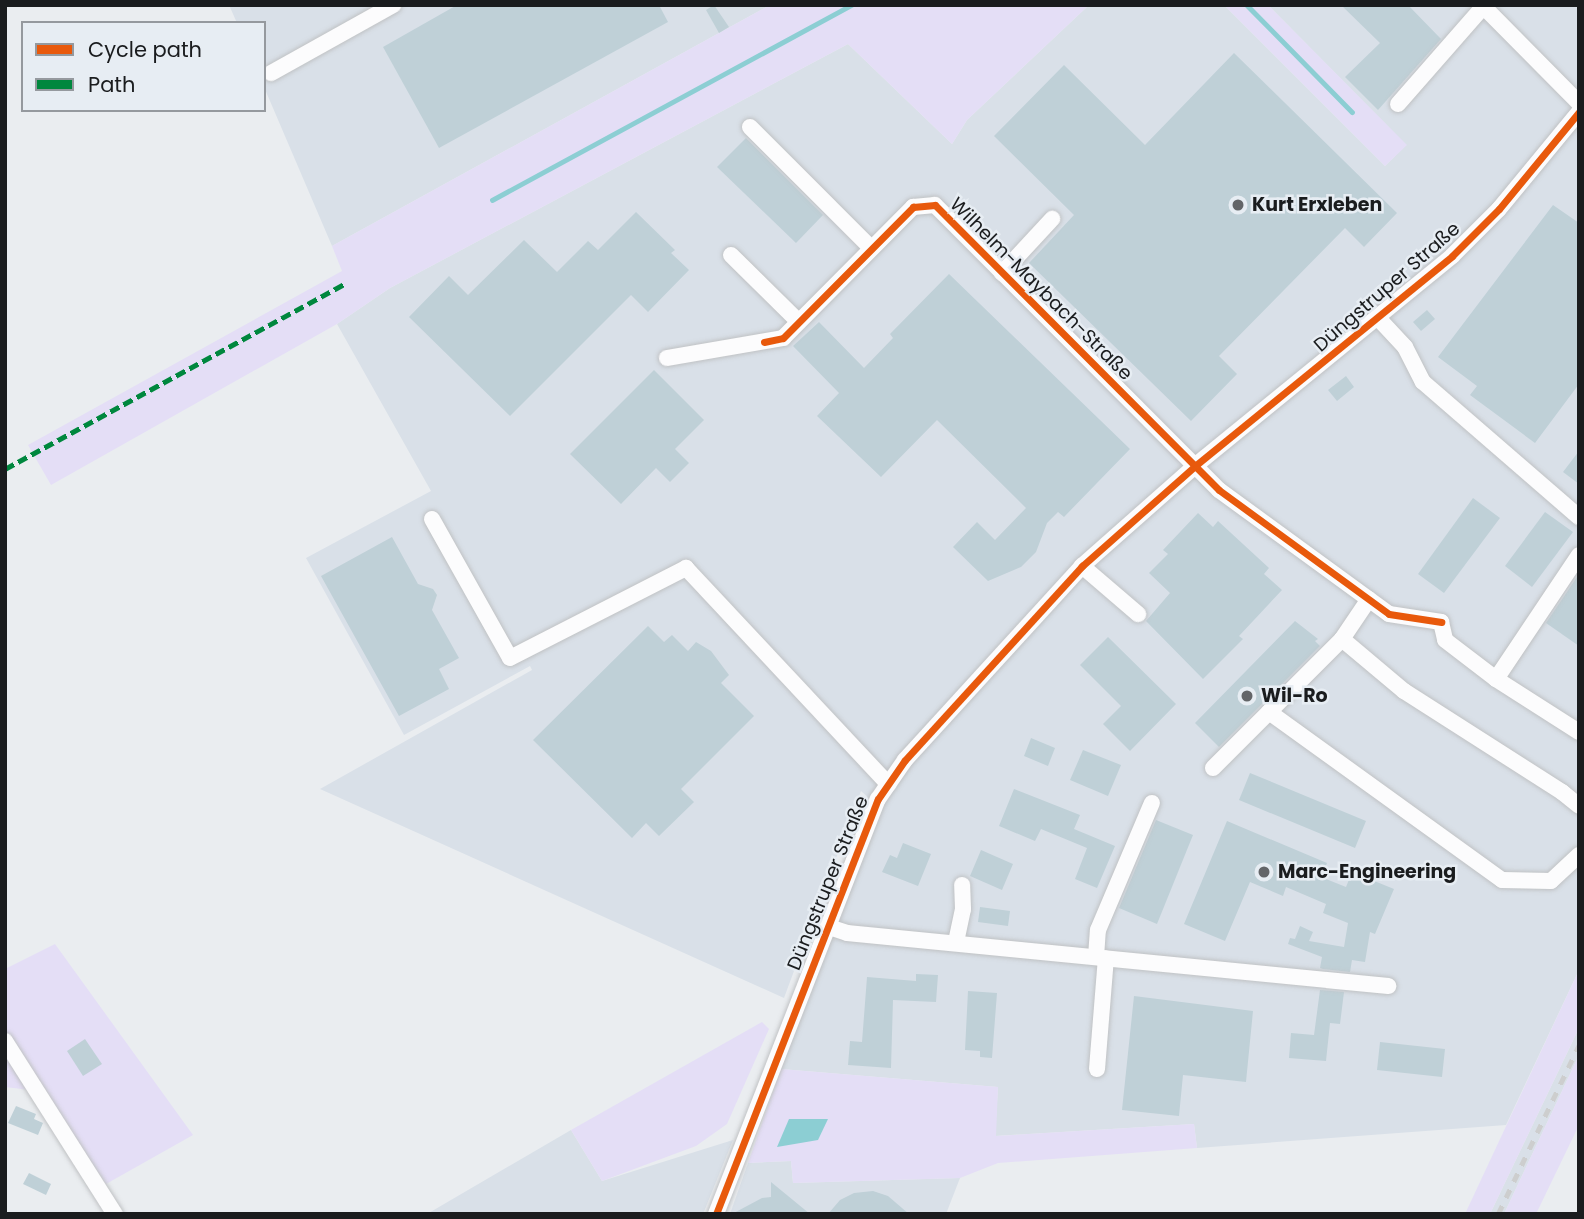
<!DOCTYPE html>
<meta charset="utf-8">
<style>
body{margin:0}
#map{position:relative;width:1584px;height:1219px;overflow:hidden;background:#eaedf0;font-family:Poppins,sans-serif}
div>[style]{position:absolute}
.built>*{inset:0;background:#d9e0e8}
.green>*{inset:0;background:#e4def6}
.water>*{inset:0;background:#8cced3}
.stream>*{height:4.5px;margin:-2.25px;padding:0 2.25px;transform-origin:2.25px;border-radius:2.25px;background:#8cced3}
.building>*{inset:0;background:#bfd0d7}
.roads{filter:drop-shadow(0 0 2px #c0c2c4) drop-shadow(0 0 2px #c0c2c4)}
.minor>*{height:16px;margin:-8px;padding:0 8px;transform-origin:8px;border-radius:8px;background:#fcfcfd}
.rail>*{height:4.5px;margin-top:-2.25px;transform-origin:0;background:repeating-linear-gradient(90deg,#cdcece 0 9px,transparent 0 18px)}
.quiet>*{height:5px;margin-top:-2.5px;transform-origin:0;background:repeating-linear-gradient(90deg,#00873e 0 10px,transparent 0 15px)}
.cycleway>*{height:7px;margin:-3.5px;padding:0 3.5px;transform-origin:3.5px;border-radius:3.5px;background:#e8590c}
.dots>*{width:19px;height:19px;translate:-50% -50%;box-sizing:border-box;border:4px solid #e7edf3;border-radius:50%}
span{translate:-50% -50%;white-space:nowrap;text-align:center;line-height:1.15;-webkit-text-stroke:5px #e7edf3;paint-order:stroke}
.poi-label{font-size:19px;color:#1a1c1e;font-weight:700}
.left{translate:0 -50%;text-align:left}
.street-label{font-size:19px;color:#1a1c1e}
.frame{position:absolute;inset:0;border:7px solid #1a1c1e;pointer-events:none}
.legend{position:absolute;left:21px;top:21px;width:245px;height:91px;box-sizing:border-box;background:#e7edf3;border:2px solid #95999e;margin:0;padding:9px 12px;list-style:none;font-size:21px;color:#1a1c1e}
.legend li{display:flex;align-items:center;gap:14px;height:35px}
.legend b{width:35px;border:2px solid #95999e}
</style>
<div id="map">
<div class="built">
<i style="clip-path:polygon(229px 5px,770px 5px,332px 246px,264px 87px,264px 23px,237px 23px)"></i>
<i style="clip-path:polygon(1089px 5px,1224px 5px,1385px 166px,1406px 145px,1268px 5px,1579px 5px,1579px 970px,1506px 1125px,1197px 1148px,1194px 1124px,995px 1136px,998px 1087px,781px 1069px,881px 809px,861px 791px,784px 998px,320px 789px,532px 670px,530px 666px,404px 735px,306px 558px,431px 491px,337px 324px,390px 288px,848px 44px,952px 144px,967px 120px)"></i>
<i style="clip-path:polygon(1579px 1028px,1579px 1055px,1504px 1214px,1490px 1214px)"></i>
<i style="clip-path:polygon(571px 1130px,602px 1181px,733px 1140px,703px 1214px,427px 1214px)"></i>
<i style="clip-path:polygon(791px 1161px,793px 1183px,960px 1178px,946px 1214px,730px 1214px,748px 1163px)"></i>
</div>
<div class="green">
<i style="clip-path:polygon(770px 5px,1089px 5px,967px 120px,952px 144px,848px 44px,390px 288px,337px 324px,51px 485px,28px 445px,342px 271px,332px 246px)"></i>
<i style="clip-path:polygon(1224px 5px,1268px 5px,1407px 145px,1385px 166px)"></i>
<i style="clip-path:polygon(55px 944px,193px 1135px,106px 1184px,5px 1034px,5px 969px)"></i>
<i style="clip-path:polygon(1579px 970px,1579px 1028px,1490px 1214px,1465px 1214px)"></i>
<i style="clip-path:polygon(762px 1022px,769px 1029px,727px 1124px,696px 1146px,602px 1181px,571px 1130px)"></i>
<i style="clip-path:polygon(5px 1050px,30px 1090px,5px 1087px)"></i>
<i style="clip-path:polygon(1579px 1055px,1579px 1125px,1536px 1214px,1504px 1214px)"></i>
<i style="clip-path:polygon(781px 1069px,998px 1087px,996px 1136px,1194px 1124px,1197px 1148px,998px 1163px,960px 1178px,793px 1183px,791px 1161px,748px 1163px)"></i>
</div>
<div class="water">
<i style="clip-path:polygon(789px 1119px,828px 1119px,818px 1140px,777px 1147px)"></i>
</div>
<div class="stream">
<i style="left:1247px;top:5px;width:150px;rotate:45.5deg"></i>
<i style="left:492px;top:200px;width:409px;rotate:-28.5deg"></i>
</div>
<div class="building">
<i style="clip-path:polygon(457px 5px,659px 5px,668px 22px,439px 148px,383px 47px)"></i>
<i style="clip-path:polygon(714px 5px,729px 27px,719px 33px,706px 10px)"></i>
<i style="clip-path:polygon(1341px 5px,1408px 5px,1441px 39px,1378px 110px,1345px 77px,1380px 43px)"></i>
<i style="clip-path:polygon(1234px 53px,1397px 213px,1364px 247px,1345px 228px,1219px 356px,1237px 374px,1191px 421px,1029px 263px,1074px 215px,994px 136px,1064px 65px,1145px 145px)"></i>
<i style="clip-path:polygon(746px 138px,823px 215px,796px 243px,717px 167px)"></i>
<i style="clip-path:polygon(1553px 205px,1579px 223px,1579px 384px,1535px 443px,1470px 395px,1477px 386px,1438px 357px)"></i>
<i style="clip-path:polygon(636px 212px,675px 250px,671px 253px,689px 270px,648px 312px,631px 295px,510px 416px,409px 317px,449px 276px,468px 295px,524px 240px,557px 272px,588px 241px,598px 250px)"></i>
<i style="clip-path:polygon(949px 274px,1130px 449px,1064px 517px,1058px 512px,1047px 523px,1036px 552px,1021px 567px,988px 581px,953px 547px,977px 522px,995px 540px,1026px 508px,937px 420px,881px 477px,817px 416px,839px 393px,793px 346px,819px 322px,864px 368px,893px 338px,890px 334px)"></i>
<i style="clip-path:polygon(1427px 310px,1435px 319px,1421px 331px,1413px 322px)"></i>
<i style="clip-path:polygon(654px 370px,704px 420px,675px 449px,689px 463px,670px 482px,656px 468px,621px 504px,570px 454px)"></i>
<i style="clip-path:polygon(1346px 376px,1354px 387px,1337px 401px,1328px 390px)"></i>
<i style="clip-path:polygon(1579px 451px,1579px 484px,1563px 472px)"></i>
<i style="clip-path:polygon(1473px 498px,1500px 518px,1444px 593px,1418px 574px)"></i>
<i style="clip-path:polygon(1545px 512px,1573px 532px,1532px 587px,1505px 566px)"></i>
<i style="clip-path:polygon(1198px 513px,1213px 527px,1218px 521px,1269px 568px,1264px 574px,1282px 590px,1239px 636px,1243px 639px,1203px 679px,1146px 621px,1170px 593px,1149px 573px,1168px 554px,1163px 550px)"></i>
<i style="clip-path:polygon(392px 537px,418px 584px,433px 589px,437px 595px,432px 610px,459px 658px,439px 669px,449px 689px,399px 716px,321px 576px)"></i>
<i style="clip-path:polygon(1579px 574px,1579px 646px,1546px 623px)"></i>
<i style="clip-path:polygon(1295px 621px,1318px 639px,1315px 641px,1320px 646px,1219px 747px,1195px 723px)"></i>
<i style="clip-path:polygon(648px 626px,664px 642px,672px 635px,688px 651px,696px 642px,711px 651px,729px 675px,721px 683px,754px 716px,681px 789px,694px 802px,659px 836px,646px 823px,632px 838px,533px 740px)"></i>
<i style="clip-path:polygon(1108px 637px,1176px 704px,1130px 751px,1103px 724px,1121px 706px,1080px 665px)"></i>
<i style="clip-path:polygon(1031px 738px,1055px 748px,1048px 766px,1024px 756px)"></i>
<i style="clip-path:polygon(1083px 750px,1121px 765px,1108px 796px,1070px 780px)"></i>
<i style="clip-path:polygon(1250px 773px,1366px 821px,1355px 848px,1239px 800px)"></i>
<i style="clip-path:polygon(1014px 789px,1080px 815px,1074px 829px,1115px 846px,1097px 888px,1075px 879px,1087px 848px,1041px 829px,1035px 841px,999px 826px)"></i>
<i style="clip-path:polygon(1156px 820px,1193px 835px,1157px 924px,1119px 908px)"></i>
<i style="clip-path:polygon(1227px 821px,1327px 863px,1321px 877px,1346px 887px,1352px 872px,1394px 889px,1375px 934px,1370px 932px,1365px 962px,1352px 960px,1350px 972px,1323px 969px,1320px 968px,1322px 957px,1288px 944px,1290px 938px,1295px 939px,1300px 926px,1313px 932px,1309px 941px,1344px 947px,1348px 923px,1323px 913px,1326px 904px,1286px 887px,1283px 896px,1250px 882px,1225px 941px,1184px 924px)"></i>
<i style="clip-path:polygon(903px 843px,931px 854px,918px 886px,882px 872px,890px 855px,897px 858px)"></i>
<i style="clip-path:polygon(981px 850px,1013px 864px,1002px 890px,970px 876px)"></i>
<i style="clip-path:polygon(980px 907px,1010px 911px,1008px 926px,978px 922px)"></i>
<i style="clip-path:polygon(916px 974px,938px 975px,936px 1002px,893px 1000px,891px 1068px,848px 1065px,850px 1041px,862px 1042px,867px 977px,916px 981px)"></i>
<i style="clip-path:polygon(1320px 990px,1344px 992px,1340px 1024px,1330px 1023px,1326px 1061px,1289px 1058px,1291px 1033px,1314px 1035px)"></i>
<i style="clip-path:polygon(968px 991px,997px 993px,992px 1058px,980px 1057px,980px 1051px,965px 1050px)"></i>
<i style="clip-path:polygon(1134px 996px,1253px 1011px,1246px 1082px,1183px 1075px,1179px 1116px,1122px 1110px)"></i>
<i style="clip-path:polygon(85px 1039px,102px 1064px,83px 1076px,67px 1051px)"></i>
<i style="clip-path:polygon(1380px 1042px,1445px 1049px,1442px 1077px,1377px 1070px)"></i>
<i style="clip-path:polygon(16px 1106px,36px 1114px,34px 1119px,43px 1123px,38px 1135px,8px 1123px)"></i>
<i style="clip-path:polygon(29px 1173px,51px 1184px,46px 1195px,23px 1184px)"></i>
<i style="clip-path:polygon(771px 1182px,810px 1214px,732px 1214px,762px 1198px,771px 1197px)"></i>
<i style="clip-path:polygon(873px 1191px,888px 1196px,909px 1214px,828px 1214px,840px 1200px,854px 1193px)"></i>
</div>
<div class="roads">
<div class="minor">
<i style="left:1482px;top:5px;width:138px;rotate:45.3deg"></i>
<i style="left:271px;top:73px;width:140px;rotate:-29.1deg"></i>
<i style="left:1398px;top:104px;width:129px;rotate:-48.8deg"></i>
<i style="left:750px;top:127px;width:171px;rotate:45deg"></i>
<i style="left:731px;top:255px;width:95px;rotate:44.6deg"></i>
<i style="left:1002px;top:273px;width:74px;rotate:-47.2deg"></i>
<i style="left:1378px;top:318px;width:40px;rotate:47deg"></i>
<i style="left:1405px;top:347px;width:39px;rotate:63deg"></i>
<i style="left:1423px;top:382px;width:206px;rotate:40.9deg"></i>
<i style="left:667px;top:358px;width:118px;rotate:-9.8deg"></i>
<i style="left:783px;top:338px;width:185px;rotate:-45.2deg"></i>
<i style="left:913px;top:207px;width:22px;rotate:-5deg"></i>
<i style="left:935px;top:205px;width:402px;rotate:45.1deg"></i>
<i style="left:1219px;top:490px;width:210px;rotate:36.1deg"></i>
<i style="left:1389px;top:614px;width:53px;rotate:8.7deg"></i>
<i style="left:1441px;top:622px;width:18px;rotate:77deg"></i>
<i style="left:1445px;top:640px;width:64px;rotate:37.4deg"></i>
<i style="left:1496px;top:679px;width:98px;rotate:32.6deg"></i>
<i style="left:432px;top:519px;width:159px;rotate:60.7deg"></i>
<i style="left:510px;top:658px;width:198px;rotate:-27.1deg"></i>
<i style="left:686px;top:568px;width:296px;rotate:46.9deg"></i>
<i style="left:1082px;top:566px;width:74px;rotate:40.6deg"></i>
<i style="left:1342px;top:639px;width:81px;rotate:40deg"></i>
<i style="left:1404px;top:691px;width:188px;rotate:32.6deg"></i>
<i style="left:1562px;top:792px;width:22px;rotate:39deg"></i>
<i style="left:1496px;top:679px;width:149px;rotate:-56.2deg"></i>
<i style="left:1269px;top:712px;width:287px;rotate:35.8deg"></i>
<i style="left:1502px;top:880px;width:49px;rotate:1.2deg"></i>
<i style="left:1551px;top:881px;width:38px;rotate:-43deg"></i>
<i style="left:1213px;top:768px;width:182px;rotate:-45deg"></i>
<i style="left:1342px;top:639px;width:48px;rotate:-56deg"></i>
<i style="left:826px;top:926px;width:22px;rotate:18deg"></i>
<i style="left:847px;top:933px;width:544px;rotate:5.6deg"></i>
<i style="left:956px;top:942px;width:34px;rotate:-78deg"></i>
<i style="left:963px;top:909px;width:24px;rotate:-92deg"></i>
<i style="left:1096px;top:957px;width:27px;rotate:-86deg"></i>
<i style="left:1098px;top:930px;width:138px;rotate:-67deg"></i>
<i style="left:5px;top:1041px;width:205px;rotate:57.6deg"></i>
<i style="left:1097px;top:1069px;width:111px;rotate:-85.4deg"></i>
<i style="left:716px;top:1214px;width:445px;rotate:-68.7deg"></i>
<i style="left:878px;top:799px;width:47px;rotate:-55.3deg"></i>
<i style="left:905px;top:760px;width:263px;rotate:-47.6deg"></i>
<i style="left:1082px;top:566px;width:152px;rotate:-41.5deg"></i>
<i style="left:1196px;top:465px;width:330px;rotate:-39.2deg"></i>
<i style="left:1452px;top:256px;width:66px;rotate:-45deg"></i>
<i style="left:1499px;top:209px;width:126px;rotate:-50.5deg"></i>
</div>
</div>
<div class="rail">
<i style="left:1498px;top:1214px;width:187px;rotate:-64.4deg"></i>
</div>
<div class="quiet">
<i style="left:5px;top:469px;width:388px;rotate:-28.6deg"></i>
</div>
<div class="cycleway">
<i style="left:764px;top:342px;width:19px;rotate:-12deg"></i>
<i style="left:783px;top:338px;width:185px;rotate:-45.2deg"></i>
<i style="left:913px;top:207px;width:22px;rotate:-5deg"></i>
<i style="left:935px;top:205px;width:402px;rotate:45.1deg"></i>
<i style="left:1219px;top:490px;width:210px;rotate:36.1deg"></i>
<i style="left:1389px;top:614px;width:53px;rotate:8.7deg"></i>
<i style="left:716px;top:1214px;width:445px;rotate:-68.7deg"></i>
<i style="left:878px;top:799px;width:47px;rotate:-55.3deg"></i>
<i style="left:905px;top:760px;width:263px;rotate:-47.6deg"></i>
<i style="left:1082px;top:566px;width:152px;rotate:-41.5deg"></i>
<i style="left:1196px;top:465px;width:330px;rotate:-39.2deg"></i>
<i style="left:1452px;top:256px;width:66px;rotate:-45deg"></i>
<i style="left:1499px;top:209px;width:126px;rotate:-50.5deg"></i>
</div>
<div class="dots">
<i style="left:1238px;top:205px;background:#636568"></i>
<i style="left:1247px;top:696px;background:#636568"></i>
<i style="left:1264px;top:872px;background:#636568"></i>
</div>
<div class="poi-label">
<span class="left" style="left:1252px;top:205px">Kurt Erxleben</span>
<span class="left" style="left:1261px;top:696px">Wil-Ro</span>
<span class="left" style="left:1278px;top:872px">Marc-Engineering</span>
</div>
<div class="street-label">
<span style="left:1387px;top:287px;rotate:-41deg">Düngstruper Straße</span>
<span style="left:1041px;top:289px;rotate:45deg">Wilhelm-Maybach-Straße</span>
<span style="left:828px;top:883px;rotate:-68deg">Düngstruper Straße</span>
</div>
<div class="frame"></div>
<ul class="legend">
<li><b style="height:9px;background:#e8590c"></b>Cycle path</li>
<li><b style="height:9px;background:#00873e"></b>Path</li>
</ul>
</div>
